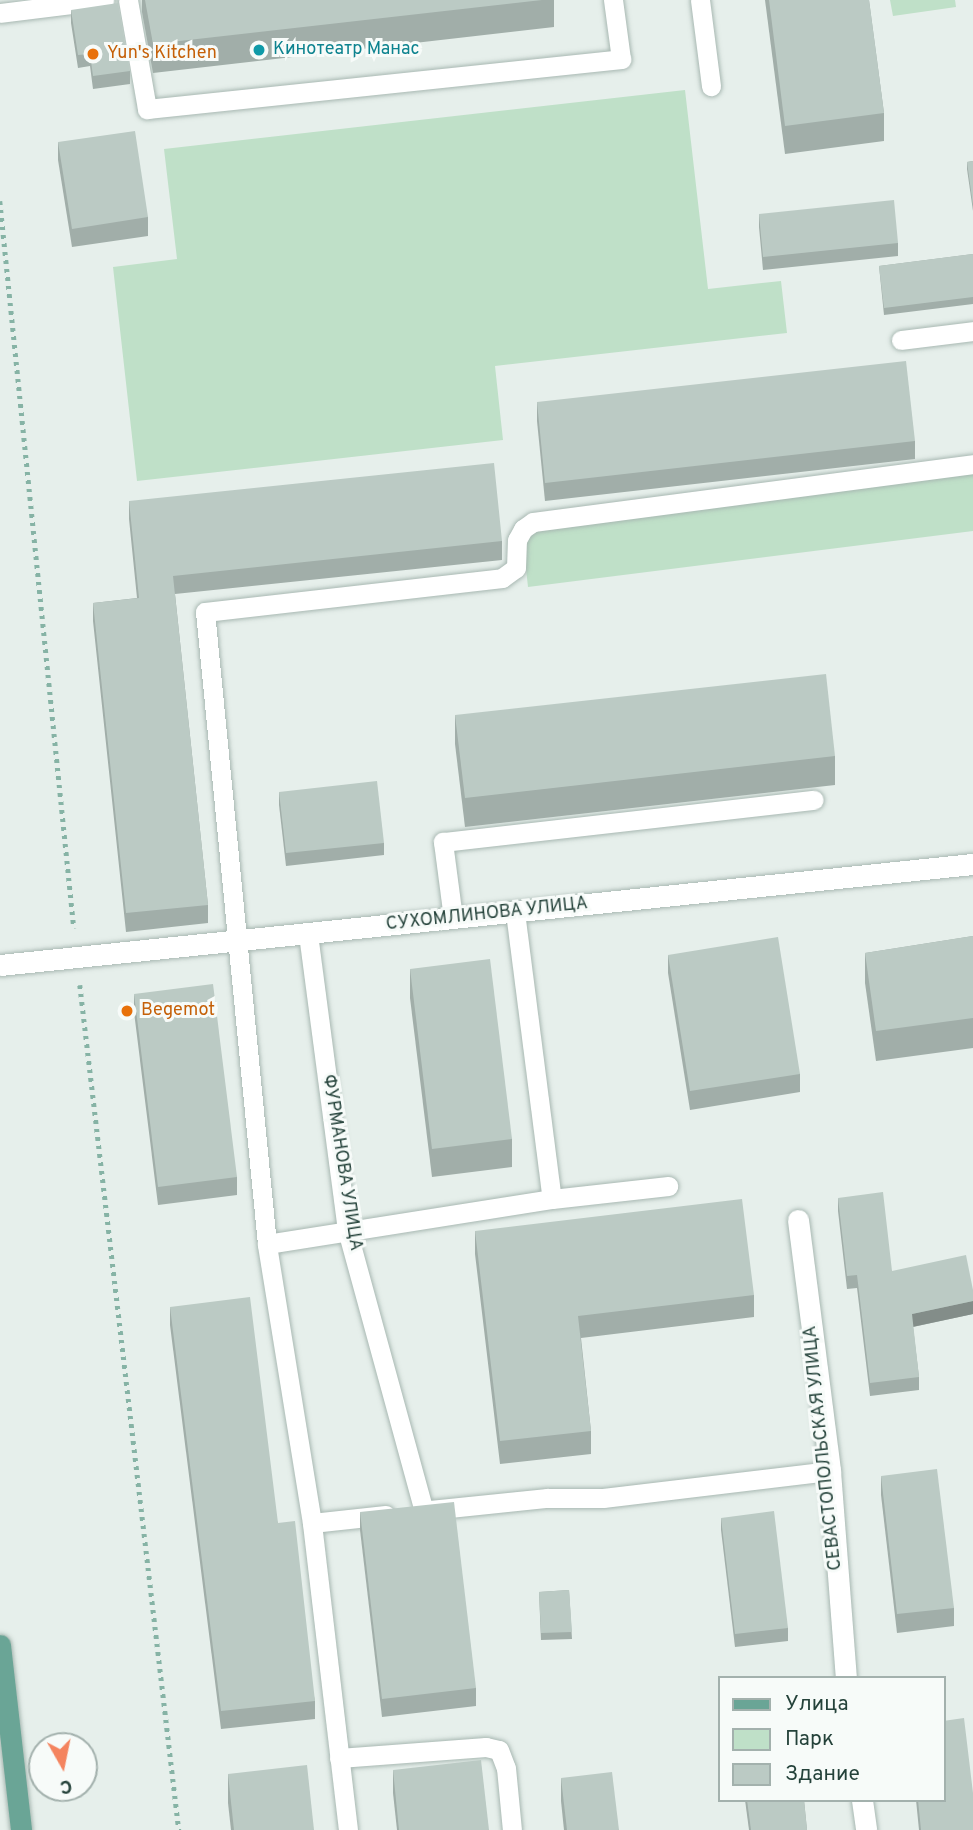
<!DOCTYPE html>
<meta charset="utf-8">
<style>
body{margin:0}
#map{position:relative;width:973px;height:1830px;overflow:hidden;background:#e6efeb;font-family:Overpass,sans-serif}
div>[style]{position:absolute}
.green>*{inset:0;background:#bfe0c8}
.path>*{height:4.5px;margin-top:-2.25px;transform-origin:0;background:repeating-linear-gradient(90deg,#86b3a5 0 3.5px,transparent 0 8.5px)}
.roads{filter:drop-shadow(0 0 2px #a8b8b2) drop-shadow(0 0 2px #a8b8b2)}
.service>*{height:19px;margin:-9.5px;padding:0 9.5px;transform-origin:9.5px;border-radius:9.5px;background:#fff}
.minor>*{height:21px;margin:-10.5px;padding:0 10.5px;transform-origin:10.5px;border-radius:10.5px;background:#fff}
.primary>*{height:21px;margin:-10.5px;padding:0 10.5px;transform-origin:10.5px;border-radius:10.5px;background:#6aa596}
.wall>*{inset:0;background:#a1aea9}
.shaded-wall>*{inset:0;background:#838d89}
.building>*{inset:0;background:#bbcac4}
.dots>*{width:19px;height:19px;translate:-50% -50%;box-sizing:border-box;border:4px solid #f7fbf9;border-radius:50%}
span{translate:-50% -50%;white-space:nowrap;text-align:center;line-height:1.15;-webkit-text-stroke:6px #f7fbf9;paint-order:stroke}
.culture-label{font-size:18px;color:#0d838f}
.left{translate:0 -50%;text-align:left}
.food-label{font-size:18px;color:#c56008}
.street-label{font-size:18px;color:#24423a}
.legend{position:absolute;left:718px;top:1676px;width:228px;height:126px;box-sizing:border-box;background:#f7fbf9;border:2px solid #a3b1ad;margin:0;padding:9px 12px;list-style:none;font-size:21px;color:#24423a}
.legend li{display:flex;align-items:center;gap:14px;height:35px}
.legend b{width:35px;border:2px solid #a3b1ad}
.north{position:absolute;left:28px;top:1732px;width:70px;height:70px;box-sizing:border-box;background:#f7fbf9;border:2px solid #a3b1ad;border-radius:50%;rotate:171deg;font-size:19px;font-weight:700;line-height:28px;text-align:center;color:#24423a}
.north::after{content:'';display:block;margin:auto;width:24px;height:32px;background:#f4845f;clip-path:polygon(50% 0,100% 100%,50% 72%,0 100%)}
</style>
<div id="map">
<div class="green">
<i style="clip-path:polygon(890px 0,955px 0,956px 7px,893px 16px)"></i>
<i style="clip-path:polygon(685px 90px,708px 289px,781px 281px,787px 333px,495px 366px,503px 440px,137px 481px,113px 267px,177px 259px,164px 149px)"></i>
<i style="clip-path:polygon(973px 472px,973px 531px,528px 587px,523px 541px,538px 527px)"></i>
</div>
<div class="path">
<i style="left:0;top:201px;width:731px;rotate:84.19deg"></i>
<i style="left:80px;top:985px;width:851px;rotate:83.32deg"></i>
</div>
<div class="roads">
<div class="service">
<i style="left:128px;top:0;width:111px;rotate:80.1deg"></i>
<i style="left:147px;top:109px;width:477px;rotate:-6deg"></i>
<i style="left:621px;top:59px;width:60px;rotate:-97.7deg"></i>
<i style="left:700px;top:0;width:87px;rotate:82.7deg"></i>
<i style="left:0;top:13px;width:105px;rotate:-7.1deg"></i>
<i style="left:901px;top:340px;width:73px;rotate:-7.1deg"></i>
<i style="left:515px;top:912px;width:289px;rotate:82.7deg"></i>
<i style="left:453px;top:918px;width:77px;rotate:-97.5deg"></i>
<i style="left:443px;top:842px;width:373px;rotate:-6.5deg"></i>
<i style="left:308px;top:934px;width:299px;rotate:82.5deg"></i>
<i style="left:347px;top:1230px;width:291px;rotate:74.7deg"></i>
<i style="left:267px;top:1244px;width:289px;rotate:-9deg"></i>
<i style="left:552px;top:1199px;width:117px;rotate:-6.4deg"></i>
<i style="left:430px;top:1510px;width:118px;rotate:-5.9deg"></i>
<i style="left:547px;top:1498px;width:56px"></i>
<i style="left:603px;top:1498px;width:229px;rotate:-6.8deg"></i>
<i style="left:312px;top:1523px;width:74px;rotate:-6.2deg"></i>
<i style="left:339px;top:1758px;width:147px;rotate:-4.3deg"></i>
<i style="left:486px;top:1747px;width:13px;rotate:13deg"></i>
<i style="left:499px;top:1750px;width:19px;rotate:69deg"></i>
<i style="left:506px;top:1768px;width:62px;rotate:84.5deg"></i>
<i style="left:348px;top:1830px;width:309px;rotate:-96.7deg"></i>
<i style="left:312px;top:1523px;width:283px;rotate:-99.2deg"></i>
<i style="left:267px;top:1244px;width:635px;rotate:-95.6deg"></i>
<i style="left:205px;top:612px;width:299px;rotate:-6.5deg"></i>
<i style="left:502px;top:578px;width:17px;rotate:-36deg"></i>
<i style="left:516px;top:568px;width:28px;rotate:-88deg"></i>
<i style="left:517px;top:540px;width:13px;rotate:-61deg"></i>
<i style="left:523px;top:529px;width:12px;rotate:-35deg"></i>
<i style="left:533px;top:522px;width:444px;rotate:-7.5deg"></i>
</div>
<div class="minor">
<i style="left:0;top:965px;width:978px;rotate:-5.93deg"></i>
<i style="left:798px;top:1220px;width:253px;rotate:82.7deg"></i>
<i style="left:830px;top:1471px;width:208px;rotate:85.6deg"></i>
<i style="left:862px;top:1800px;width:30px;rotate:82deg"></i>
</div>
<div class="primary">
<i style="left:0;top:1645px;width:186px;rotate:83.5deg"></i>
</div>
</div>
<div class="wall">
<i style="clip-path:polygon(142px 0,554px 0,554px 27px,153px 73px,142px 12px)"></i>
<i style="clip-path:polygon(765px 0,869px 0,884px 113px,884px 141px,785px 154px)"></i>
<i style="clip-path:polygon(71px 10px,130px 71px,130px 84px,93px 89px,90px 66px,78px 68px,71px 23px)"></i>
<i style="clip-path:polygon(58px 142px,148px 217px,148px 236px,72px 247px,58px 160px)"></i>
<i style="clip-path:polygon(973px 161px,973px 211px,967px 169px,967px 162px)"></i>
<i style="clip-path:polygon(759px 214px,898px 243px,898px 256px,763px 270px,759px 227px)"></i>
<i style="clip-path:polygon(973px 254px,973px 304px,884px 315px,879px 266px)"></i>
<i style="clip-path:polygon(537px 402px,915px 441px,915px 459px,545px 501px,537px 421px)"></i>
<i style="clip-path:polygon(129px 501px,502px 541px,502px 560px,175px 594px,208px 905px,208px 923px,126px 932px,93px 621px,93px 603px,137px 598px,129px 519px)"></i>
<i style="clip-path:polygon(455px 715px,835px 756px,835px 785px,465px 827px,455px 744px)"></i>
<i style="clip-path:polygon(279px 792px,384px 843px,384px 855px,286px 866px,279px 805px)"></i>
<i style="clip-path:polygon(973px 936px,973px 1048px,876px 1061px,865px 983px,865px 953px)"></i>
<i style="clip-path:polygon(668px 955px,800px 1074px,800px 1092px,690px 1110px,668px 973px)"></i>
<i style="clip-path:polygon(410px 969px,512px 1139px,512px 1167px,432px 1177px,410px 998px)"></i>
<i style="clip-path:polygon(134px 994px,237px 1177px,237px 1195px,158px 1205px,134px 1012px)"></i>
<i style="clip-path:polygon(838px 1198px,892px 1271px,973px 1290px,973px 1314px,913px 1327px,919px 1377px,919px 1390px,870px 1396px,857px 1288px,847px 1289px,838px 1211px)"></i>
<i style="clip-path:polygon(475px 1231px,754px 1295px,754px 1317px,581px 1338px,591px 1431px,591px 1454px,500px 1464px,475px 1254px)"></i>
<i style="clip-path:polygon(170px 1307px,278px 1523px,315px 1701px,315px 1719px,221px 1729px,170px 1325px)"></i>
<i style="clip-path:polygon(881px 1476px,954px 1608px,954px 1626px,897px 1633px,881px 1495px)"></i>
<i style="clip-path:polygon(360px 1512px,476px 1688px,476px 1706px,382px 1717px,360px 1530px)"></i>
<i style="clip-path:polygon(721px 1518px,788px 1628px,788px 1641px,735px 1647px,721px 1530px)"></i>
<i style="clip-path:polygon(569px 1590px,572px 1639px,541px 1640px,539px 1592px)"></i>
<i style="clip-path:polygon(393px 1770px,489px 1830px,397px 1830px,393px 1793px)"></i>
<i style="clip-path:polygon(228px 1774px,314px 1830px,231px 1830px,228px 1803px)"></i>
<i style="clip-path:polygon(561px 1778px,619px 1830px,564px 1830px,561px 1801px)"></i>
<i style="clip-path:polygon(972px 1793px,973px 1830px,919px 1830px,916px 1800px,943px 1800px)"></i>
<i style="clip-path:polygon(745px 1800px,804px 1800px,807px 1830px,749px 1830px)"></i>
</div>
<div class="shaded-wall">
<i style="clip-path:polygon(973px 1301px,973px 1314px,912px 1327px,912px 1314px)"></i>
</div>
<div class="building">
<i style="clip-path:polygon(145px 0,542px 0,153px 44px)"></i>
<i style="clip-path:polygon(769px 0,869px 0,884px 113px,785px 126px)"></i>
<i style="clip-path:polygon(118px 3px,130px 71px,93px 76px,90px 54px,78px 55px,71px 10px)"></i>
<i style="clip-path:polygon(135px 131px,148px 217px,72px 229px,58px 142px)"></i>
<i style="clip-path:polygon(973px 161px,973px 205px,967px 162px)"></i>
<i style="clip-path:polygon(894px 200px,898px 243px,763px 257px,759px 214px)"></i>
<i style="clip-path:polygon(973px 254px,973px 297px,884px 308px,879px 266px)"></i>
<i style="clip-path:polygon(906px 361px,915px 441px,545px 483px,537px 402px)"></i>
<i style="clip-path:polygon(494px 463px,502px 541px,173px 576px,208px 905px,126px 913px,93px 603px,139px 598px,129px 501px)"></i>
<i style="clip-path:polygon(826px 674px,835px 756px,465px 798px,455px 715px)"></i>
<i style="clip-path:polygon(377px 781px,384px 843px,286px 853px,279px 792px)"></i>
<i style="clip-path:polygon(973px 936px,973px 1018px,876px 1031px,865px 953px)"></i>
<i style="clip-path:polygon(778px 937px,800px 1074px,690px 1091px,668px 955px)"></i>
<i style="clip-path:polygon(490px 959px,512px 1139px,432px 1149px,410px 969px)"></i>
<i style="clip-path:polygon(213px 984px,237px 1177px,158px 1187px,134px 994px)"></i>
<i style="clip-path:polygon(883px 1192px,892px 1271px,966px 1255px,973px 1290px,973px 1301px,912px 1314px,919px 1377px,870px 1383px,857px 1275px,847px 1276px,838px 1198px)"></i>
<i style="clip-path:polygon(742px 1199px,754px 1295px,578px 1316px,591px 1431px,500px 1441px,475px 1231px)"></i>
<i style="clip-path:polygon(250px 1297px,278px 1523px,295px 1521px,315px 1701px,221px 1711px,170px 1307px)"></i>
<i style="clip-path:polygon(937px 1469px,954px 1608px,897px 1614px,881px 1476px)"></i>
<i style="clip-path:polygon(454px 1502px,476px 1688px,382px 1699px,360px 1512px)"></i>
<i style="clip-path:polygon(774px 1511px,788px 1628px,735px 1634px,721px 1518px)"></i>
<i style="clip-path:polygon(569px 1590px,572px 1632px,541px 1633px,539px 1592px)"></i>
<i style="clip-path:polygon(964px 1718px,973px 1793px,973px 1830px,921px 1830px,918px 1800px,943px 1800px,943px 1721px)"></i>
<i style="clip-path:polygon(481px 1760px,489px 1830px,399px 1830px,393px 1770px)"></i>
<i style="clip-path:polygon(307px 1765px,314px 1830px,234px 1830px,228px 1774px)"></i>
<i style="clip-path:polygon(612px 1772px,619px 1830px,567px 1830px,561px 1778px)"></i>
<i style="clip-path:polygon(747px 1800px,804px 1800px,807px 1830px,751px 1830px)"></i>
</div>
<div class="dots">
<i style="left:259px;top:50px;background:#0f9aa8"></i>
<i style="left:93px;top:54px;background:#e8710a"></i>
<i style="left:127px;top:1011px;background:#e8710a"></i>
</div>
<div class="culture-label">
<span class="left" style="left:273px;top:50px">Кинотеатр Манас</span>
</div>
<div class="food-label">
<span class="left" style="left:107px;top:54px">Yun's Kitchen</span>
<span class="left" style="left:141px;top:1011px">Begemot</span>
</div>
<div class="street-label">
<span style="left:487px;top:915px;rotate:-6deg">СУХОМЛИНОВА УЛИЦА</span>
<span style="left:341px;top:1163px;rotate:81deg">ФУРМАНОВА УЛИЦА</span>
<span style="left:824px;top:1448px;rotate:-96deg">СЕВАСТОПОЛЬСКАЯ УЛИЦА</span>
</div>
<ul class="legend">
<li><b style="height:9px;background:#6aa596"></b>Улица</li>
<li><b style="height:19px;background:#bfe0c8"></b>Парк</li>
<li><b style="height:19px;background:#bbcac4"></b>Здание</li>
</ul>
<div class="north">С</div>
</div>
